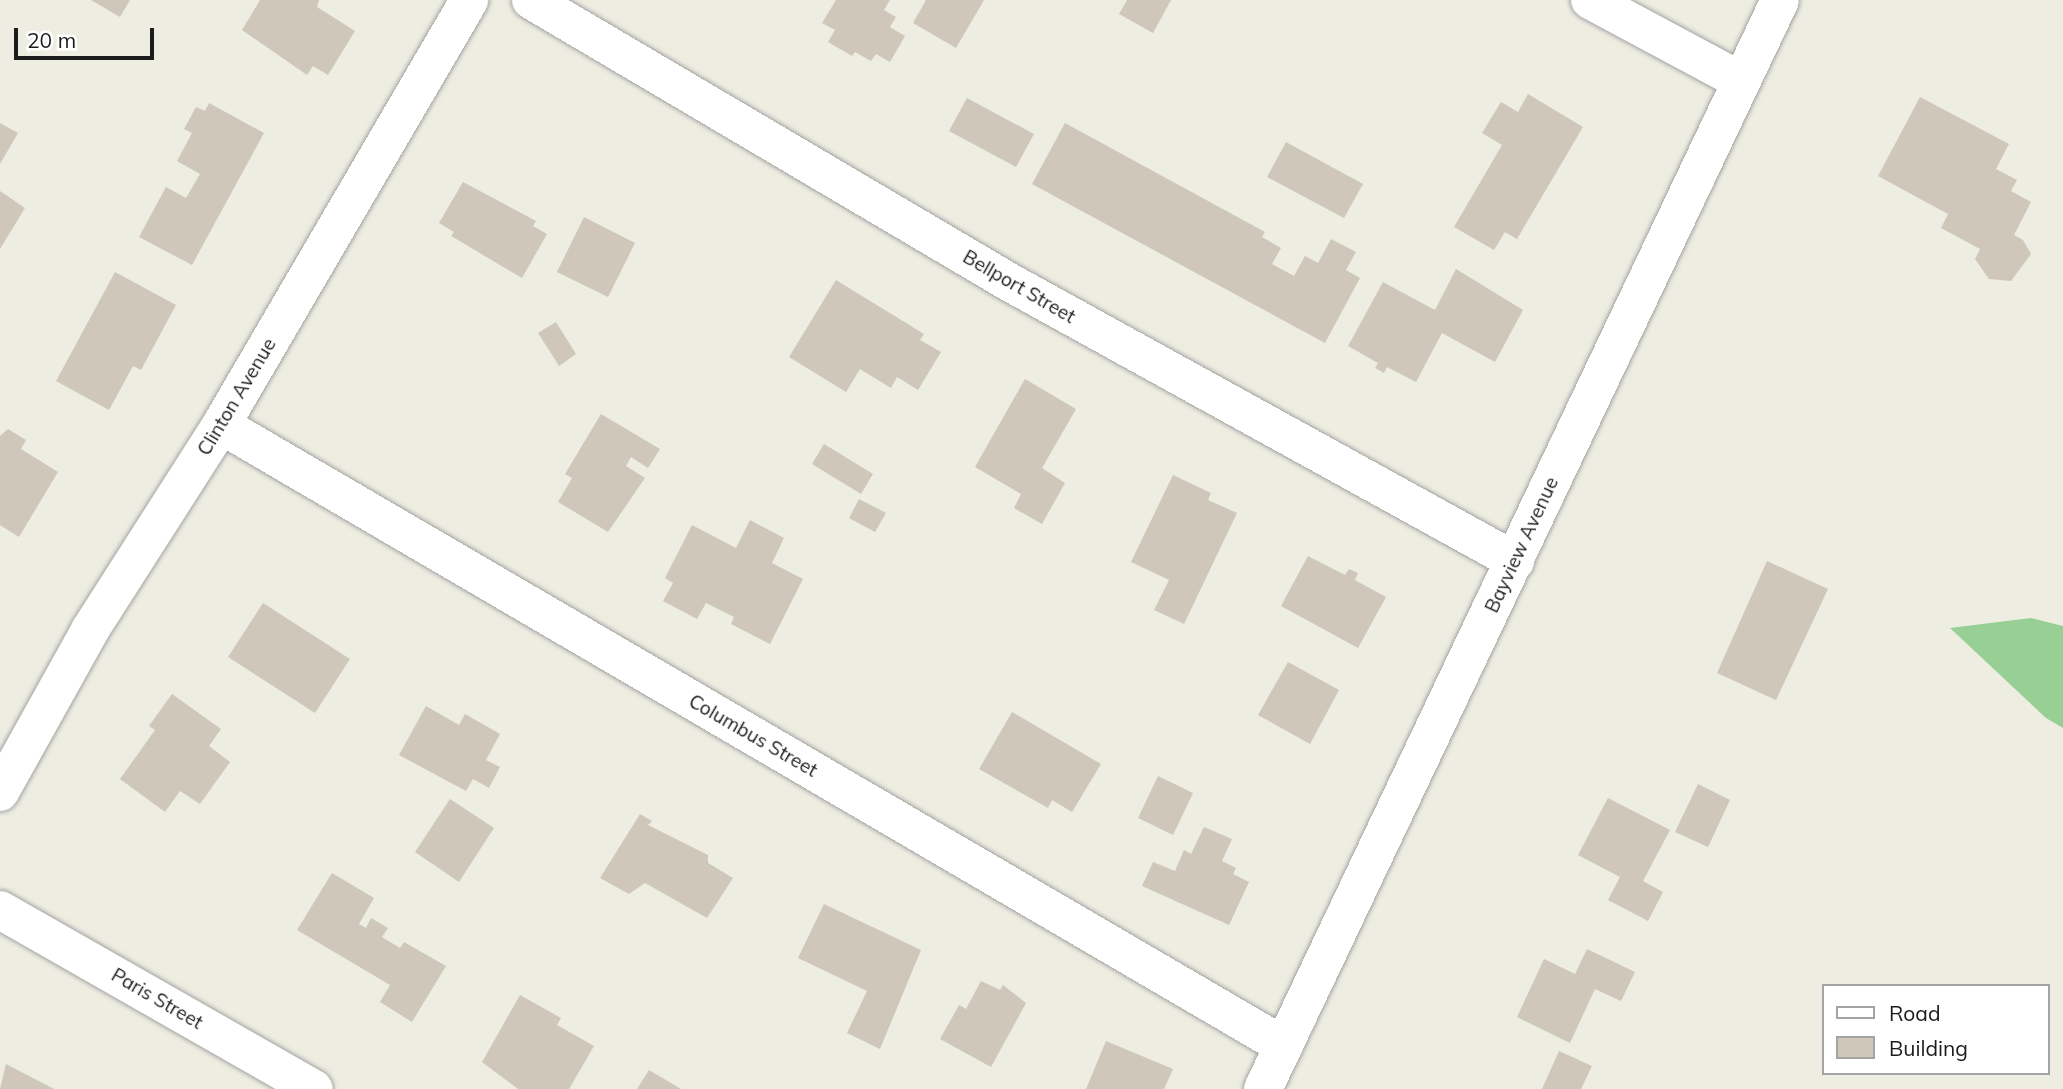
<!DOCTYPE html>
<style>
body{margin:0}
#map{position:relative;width:2063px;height:1089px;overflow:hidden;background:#eeede1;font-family:Mulish,sans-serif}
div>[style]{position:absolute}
.forest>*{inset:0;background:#98cf94}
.building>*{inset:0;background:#cec7ba}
.roads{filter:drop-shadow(0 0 2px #a3a3a3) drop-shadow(0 0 2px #a3a3a3)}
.minor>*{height:38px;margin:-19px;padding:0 19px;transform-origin:19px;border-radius:19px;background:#fff}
span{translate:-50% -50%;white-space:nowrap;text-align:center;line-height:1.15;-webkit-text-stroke:5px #fff;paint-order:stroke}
.street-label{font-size:19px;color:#1c1c1c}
.legend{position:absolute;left:1822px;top:984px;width:228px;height:91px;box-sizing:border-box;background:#fff;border:2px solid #a4a4a4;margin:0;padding:9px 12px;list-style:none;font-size:21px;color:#1c1c1c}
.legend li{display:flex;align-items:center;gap:14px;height:35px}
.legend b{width:35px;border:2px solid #a4a4a4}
.scale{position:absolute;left:14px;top:28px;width:140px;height:32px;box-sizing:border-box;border:4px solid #1c1c1c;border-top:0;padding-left:9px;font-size:21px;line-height:24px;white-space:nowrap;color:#1c1c1c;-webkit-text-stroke:5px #fff;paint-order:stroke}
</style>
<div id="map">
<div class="forest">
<i style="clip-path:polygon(2031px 618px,2063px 626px,2063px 728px,2046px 718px,1950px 628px)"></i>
</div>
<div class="building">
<i style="clip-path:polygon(91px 0,130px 0,120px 17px)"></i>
<i style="clip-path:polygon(260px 0,319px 0,317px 7px,355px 31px,328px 75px,313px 66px,307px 75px,242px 30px)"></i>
<i style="clip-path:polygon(836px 0,890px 0,884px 10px,896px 17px,890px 27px,905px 36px,890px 62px,876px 54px,871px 61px,855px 52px,852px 56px,828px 42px,835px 30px,822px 23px)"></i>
<i style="clip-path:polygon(926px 0,984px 0,956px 48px,913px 23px)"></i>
<i style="clip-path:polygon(1127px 0,1171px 0,1153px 33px,1119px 14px)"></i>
<i style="clip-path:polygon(1528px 94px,1583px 127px,1517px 239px,1505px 232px,1494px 250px,1454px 227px,1502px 145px,1482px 133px,1501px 102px,1518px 112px)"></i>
<i style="clip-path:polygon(1920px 97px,2009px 144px,1996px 169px,2017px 180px,2011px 191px,2031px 202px,2014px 235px,2023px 240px,2031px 254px,2011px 281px,1989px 279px,1975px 259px,1980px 249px,1941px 228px,1948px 214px,1878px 176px)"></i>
<i style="clip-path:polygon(967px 98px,1034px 134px,1016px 167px,949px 131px)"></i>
<i style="clip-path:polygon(209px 103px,264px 133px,192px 265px,139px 237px,166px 187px,186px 198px,200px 174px,177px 161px,192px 133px,184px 129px,196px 107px,205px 111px)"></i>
<i style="clip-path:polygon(0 123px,18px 133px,0 164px)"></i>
<i style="clip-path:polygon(1065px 123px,1265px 232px,1262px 237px,1281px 248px,1272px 264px,1294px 276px,1305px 256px,1318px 263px,1331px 239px,1356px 252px,1346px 270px,1360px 278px,1325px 343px,1032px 184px)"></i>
<i style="clip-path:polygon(1286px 142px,1363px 184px,1344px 218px,1267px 177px)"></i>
<i style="clip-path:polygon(463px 182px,536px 221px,533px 226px,547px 234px,522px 278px,451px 236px,454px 232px,439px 223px)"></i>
<i style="clip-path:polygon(0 191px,25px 208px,0 249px)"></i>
<i style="clip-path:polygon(584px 217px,635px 243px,608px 297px,557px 272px)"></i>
<i style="clip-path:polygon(1456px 269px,1523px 310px,1495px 362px,1442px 333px,1416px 382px,1387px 367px,1384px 373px,1375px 368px,1378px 363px,1348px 346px,1383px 282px,1435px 310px)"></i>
<i style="clip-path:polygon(115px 272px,176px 305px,141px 370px,133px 366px,109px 410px,56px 381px)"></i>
<i style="clip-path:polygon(836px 280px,924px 334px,920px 340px,941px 352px,918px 390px,897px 377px,891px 388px,860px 369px,846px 392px,789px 357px)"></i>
<i style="clip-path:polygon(556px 322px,576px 354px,559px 366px,538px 333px)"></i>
<i style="clip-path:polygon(1025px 379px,1076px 409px,1042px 468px,1065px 483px,1042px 524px,1014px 508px,1021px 494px,975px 467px)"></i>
<i style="clip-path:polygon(601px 414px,660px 449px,648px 468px,631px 457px,626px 466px,645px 478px,608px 532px,558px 502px,572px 478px,565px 474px)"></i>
<i style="clip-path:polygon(8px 429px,26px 440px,21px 449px,58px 472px,19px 537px,0 525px,0 436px)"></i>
<i style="clip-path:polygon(824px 444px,873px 474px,861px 494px,812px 464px)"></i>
<i style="clip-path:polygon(1173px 475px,1211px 493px,1208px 500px,1237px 513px,1184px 624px,1154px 610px,1169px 580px,1131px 562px)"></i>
<i style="clip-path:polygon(859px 499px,886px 513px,875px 532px,849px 518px)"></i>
<i style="clip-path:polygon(750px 520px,784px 538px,772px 563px,803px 579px,770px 644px,731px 624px,734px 617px,706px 603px,697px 619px,663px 601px,673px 583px,665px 578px,692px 525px,736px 548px)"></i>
<i style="clip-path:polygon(1308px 556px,1345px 575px,1349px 569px,1358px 573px,1355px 580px,1386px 597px,1358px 648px,1281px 606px)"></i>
<i style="clip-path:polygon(1767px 561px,1828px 589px,1776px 700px,1717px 673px)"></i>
<i style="clip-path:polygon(263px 603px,350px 659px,315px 713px,228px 657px)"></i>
<i style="clip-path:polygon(1288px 662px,1339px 690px,1310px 744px,1258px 715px)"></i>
<i style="clip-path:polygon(172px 694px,221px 729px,209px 746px,230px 762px,200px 804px,180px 791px,165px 812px,120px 779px,155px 730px,149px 726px)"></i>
<i style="clip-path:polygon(426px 706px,459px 725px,465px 714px,500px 734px,486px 760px,500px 767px,489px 788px,473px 779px,466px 791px,399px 755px)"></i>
<i style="clip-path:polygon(1012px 712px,1101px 764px,1072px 812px,1052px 800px,1048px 808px,979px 769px)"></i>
<i style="clip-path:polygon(1158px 776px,1193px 793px,1173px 835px,1138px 818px)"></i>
<i style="clip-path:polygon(1698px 784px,1730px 800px,1708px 847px,1675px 832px)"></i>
<i style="clip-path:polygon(1608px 798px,1670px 830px,1643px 881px,1663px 892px,1648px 921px,1608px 900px,1620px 877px,1578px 855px)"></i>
<i style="clip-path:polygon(450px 799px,494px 828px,459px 882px,415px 852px)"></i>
<i style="clip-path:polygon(640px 814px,652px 821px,648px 825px,708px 855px,708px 863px,733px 878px,707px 918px,645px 883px,629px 894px,600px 878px)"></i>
<i style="clip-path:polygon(1204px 827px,1232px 839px,1222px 861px,1236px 868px,1233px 874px,1249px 882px,1229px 925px,1142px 886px,1153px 862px,1175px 871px,1184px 850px,1191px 854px)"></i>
<i style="clip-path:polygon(332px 873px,374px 898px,359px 924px,366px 928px,371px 918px,388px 928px,382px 937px,400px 948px,404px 942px,446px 966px,412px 1022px,380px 1002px,390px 985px,297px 930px)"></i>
<i style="clip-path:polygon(824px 904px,921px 950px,880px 1049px,847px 1033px,867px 991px,798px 958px)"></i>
<i style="clip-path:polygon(1587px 949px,1635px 972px,1621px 1001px,1595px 989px,1570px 1043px,1517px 1017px,1544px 959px,1575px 974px)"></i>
<i style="clip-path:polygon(981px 981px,1000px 990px,1003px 985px,1026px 1003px,991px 1067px,940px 1039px,959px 1005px,966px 1009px)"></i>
<i style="clip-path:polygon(520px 995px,561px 1018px,557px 1025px,594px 1046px,569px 1089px,518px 1089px,482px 1062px)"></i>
<i style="clip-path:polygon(1106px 1041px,1173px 1069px,1164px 1089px,1086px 1089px)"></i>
<i style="clip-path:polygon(1559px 1051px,1592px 1066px,1581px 1089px,1542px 1089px)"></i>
<i style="clip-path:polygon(6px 1064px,54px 1089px,0 1089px)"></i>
<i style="clip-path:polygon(649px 1070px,681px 1089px,637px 1089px)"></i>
</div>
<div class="roads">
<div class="minor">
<i style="left:531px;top:0;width:555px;rotate:30.54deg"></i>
<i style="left:1009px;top:282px;width:578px;rotate:28.87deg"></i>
<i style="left:1590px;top:0;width:171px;rotate:28.2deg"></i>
<i style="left:221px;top:425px;width:1231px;rotate:30.29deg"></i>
<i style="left:0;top:792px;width:185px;rotate:-60.9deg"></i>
<i style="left:90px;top:630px;width:243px;rotate:-57.4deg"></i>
<i style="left:221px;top:425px;width:492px;rotate:-59.7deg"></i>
<i style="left:0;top:910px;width:361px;rotate:29.7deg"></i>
<i style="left:1263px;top:1089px;width:1205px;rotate:-64.6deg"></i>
</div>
</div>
<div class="street-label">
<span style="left:1019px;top:287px;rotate:30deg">Bellport Street</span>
<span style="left:237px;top:397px;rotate:-59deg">Clinton Avenue</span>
<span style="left:1522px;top:545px;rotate:-65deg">Bayview Avenue</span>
<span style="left:753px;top:736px;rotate:30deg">Columbus Street</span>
<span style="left:157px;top:999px;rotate:30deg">Paris Street</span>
</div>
<ul class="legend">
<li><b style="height:9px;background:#fff"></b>Road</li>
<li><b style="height:19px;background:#cec7ba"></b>Building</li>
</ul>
<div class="scale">20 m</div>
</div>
